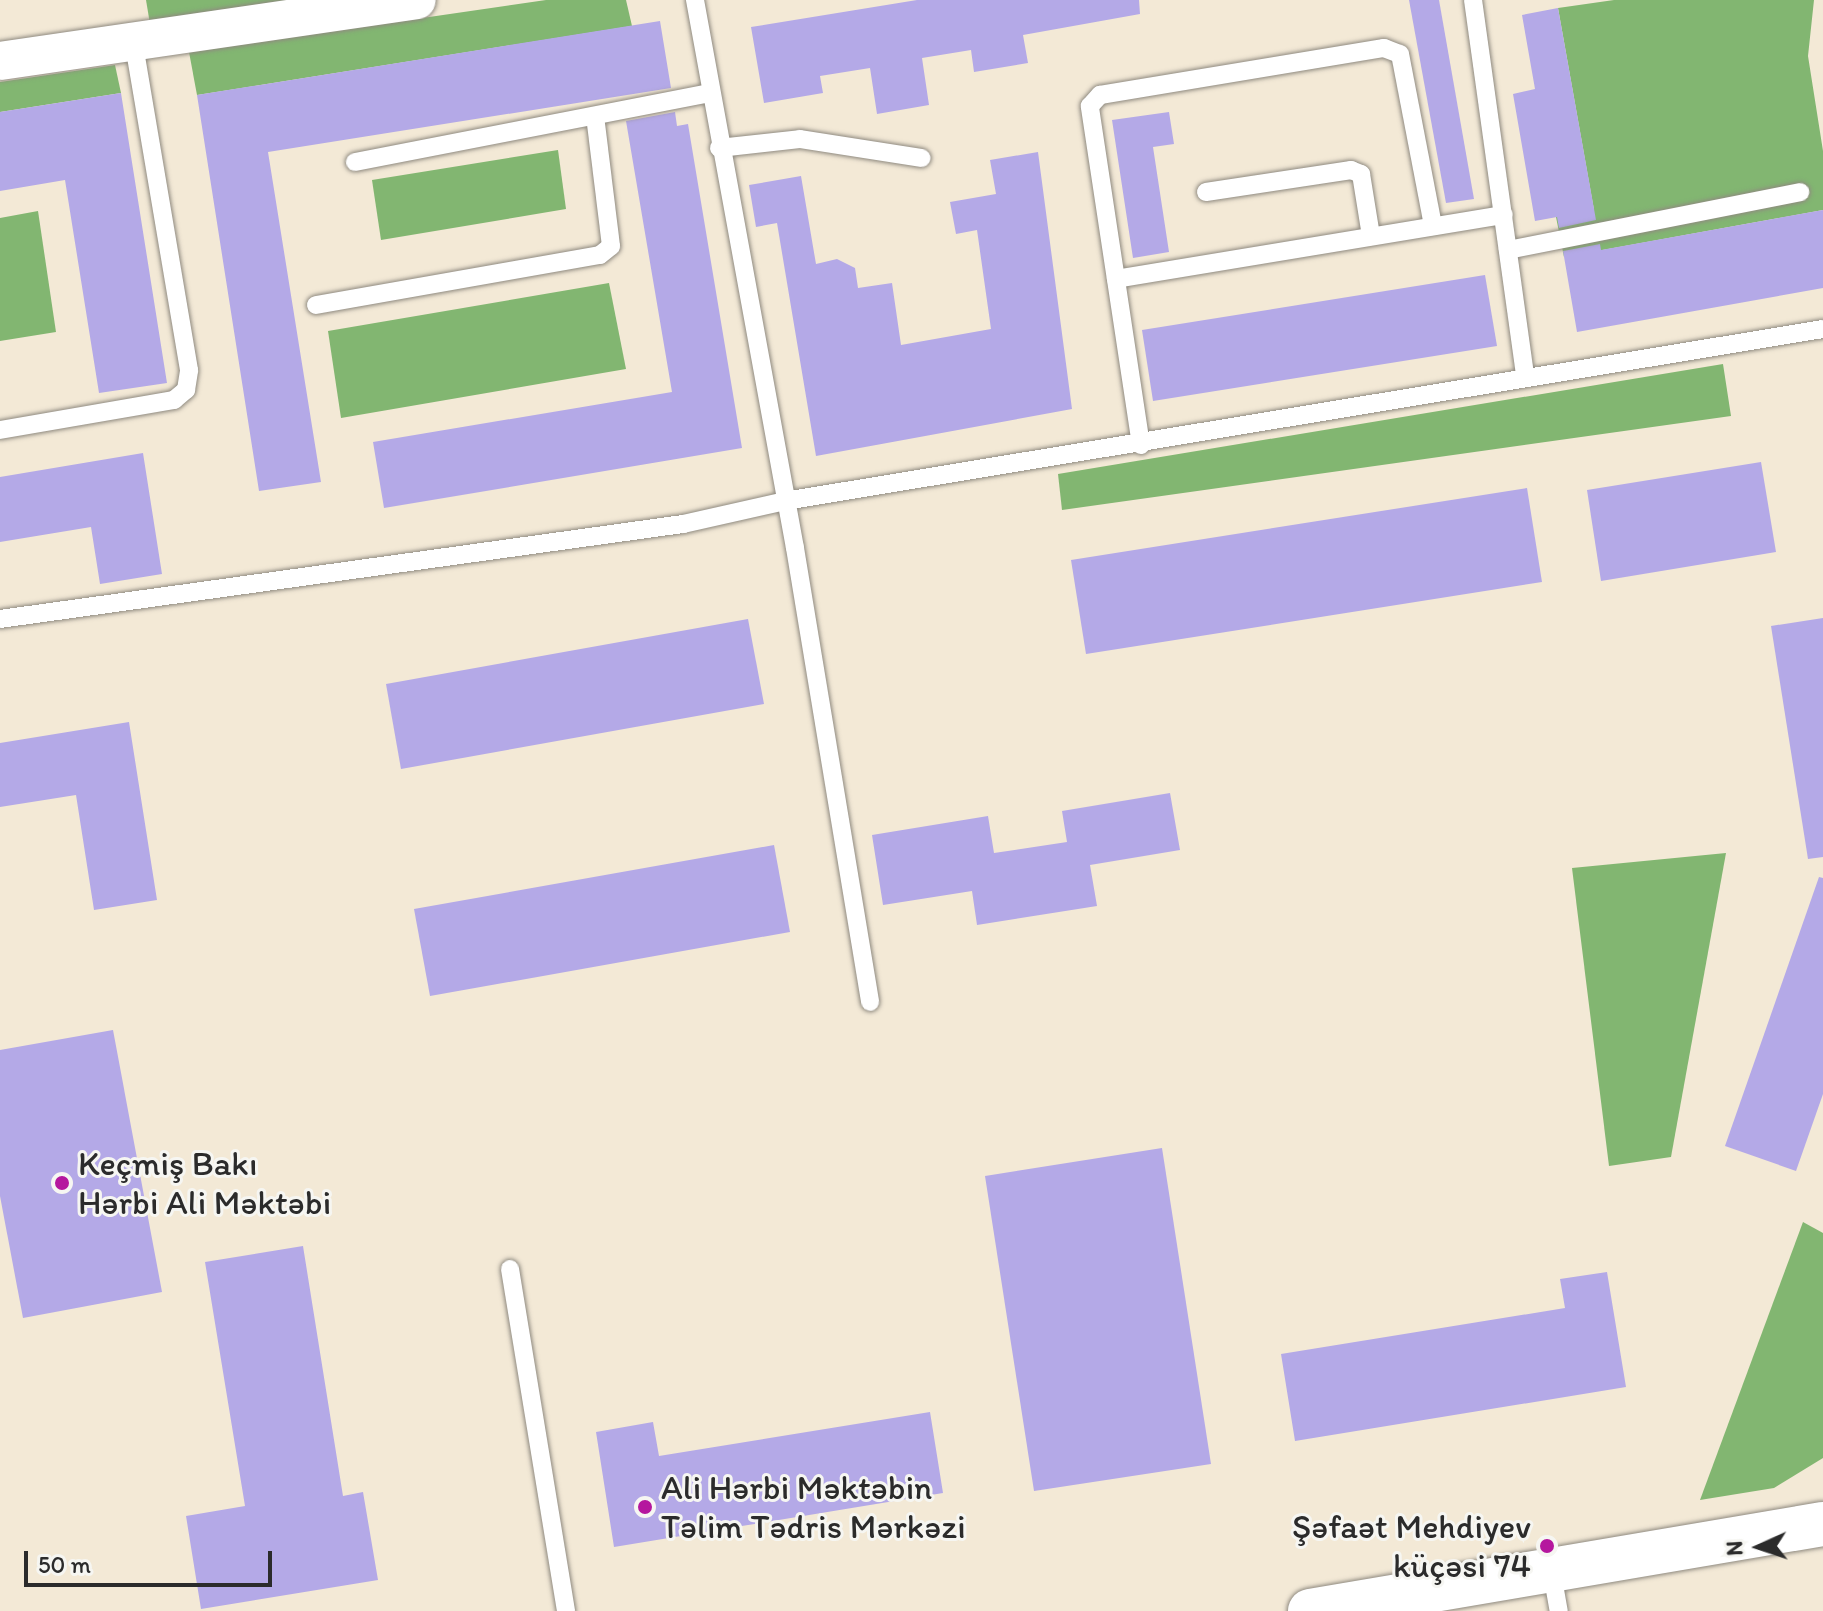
<!DOCTYPE html>
<meta charset="utf-8">
<style>
body{margin:0}
#map{position:relative;width:1823px;height:1611px;overflow:hidden;background:#f3e9d6;font-family:Itim,sans-serif}
div>[style]{position:absolute}
.forest>*{inset:0;background:#82b671}
.building>*{inset:0;background:#b4a9e7}
.roads{filter:drop-shadow(0 0 2px #8f8a80) drop-shadow(0 0 2px #8f8a80)}
.lane>*{height:18px;margin:-9px;padding:0 9px;transform-origin:9px;border-radius:9px;background:#fff}
.street>*{height:38px;margin:-19px;padding:0 19px;transform-origin:19px;border-radius:19px;background:#fff}
.secondary>*{height:44px;margin:-22px;padding:0 22px;transform-origin:22px;border-radius:22px;background:#fff}
.dots>*{width:22px;height:22px;translate:-50% -50%;box-sizing:border-box;border:4px solid #f6f6f2;border-radius:50%}
span{translate:-50% -50%;white-space:nowrap;text-align:center;line-height:1.15;-webkit-text-stroke:6px #f6f6f2;paint-order:stroke}
.poi-label{font-size:34px;color:#2b2b2b}
.left{translate:0 -50%;text-align:left}
.right{translate:-100% -50%;text-align:right}
.north{position:absolute;left:1719px;top:1507px;width:80px;height:80px;-webkit-text-stroke:6px #f6f6f2;paint-order:stroke;rotate:267deg;font-size:22px;font-weight:700;line-height:32px;text-align:center;color:#2b2b2b}
.north::after{content:'';display:block;margin:auto;width:28px;height:36px;background:#2b2b2b;clip-path:polygon(50% 0,100% 100%,50% 72%,0 100%)}
.scale{position:absolute;left:24px;top:1551px;width:248px;height:36px;box-sizing:border-box;border:4px solid #2b2b2b;border-top:0;padding-left:10px;font-size:24px;line-height:28px;white-space:nowrap;color:#2b2b2b;-webkit-text-stroke:6px #f6f6f2;paint-order:stroke}
</style>
<div id="map">
<div class="forest">
<i style="clip-path:polygon(146px 0,315px 0,150px 24px)"></i>
<i style="clip-path:polygon(546px 0,626px 0,632px 26px,197px 95px,189px 52px)"></i>
<i style="clip-path:polygon(1614px 0,1814px 0,1808px 56px,1823px 151px,1823px 210px,1564px 257px,1556px 217px,1594px 210px,1558px 8px)"></i>
<i style="clip-path:polygon(115px 65px,121px 93px,0 112px,0 82px)"></i>
<i style="clip-path:polygon(558px 150px,566px 209px,381px 240px,372px 180px)"></i>
<i style="clip-path:polygon(38px 211px,56px 332px,0 341px,0 218px)"></i>
<i style="clip-path:polygon(609px 283px,626px 369px,341px 418px,328px 331px)"></i>
<i style="clip-path:polygon(1723px 364px,1731px 416px,1062px 510px,1058px 474px)"></i>
<i style="clip-path:polygon(1726px 853px,1671px 1157px,1609px 1166px,1572px 868px)"></i>
<i style="clip-path:polygon(1803px 1222px,1823px 1233px,1823px 1458px,1774px 1488px,1700px 1500px)"></i>
</div>
<div class="building">
<i style="clip-path:polygon(917px 0,1139px 0,1140px 14px,1023px 35px,1028px 63px,974px 72px,971px 50px,922px 58px,929px 105px,877px 114px,870px 68px,820px 76px,823px 93px,764px 103px,751px 27px)"></i>
<i style="clip-path:polygon(1409px 0,1439px 0,1474px 199px,1446px 203px)"></i>
<i style="clip-path:polygon(1558px 8px,1596px 220px,1559px 228px,1557px 217px,1535px 221px,1513px 94px,1535px 89px,1522px 15px)"></i>
<i style="clip-path:polygon(660px 21px,671px 88px,268px 152px,321px 482px,259px 491px,197px 95px)"></i>
<i style="clip-path:polygon(121px 93px,167px 383px,99px 393px,65px 180px,0 191px,0 112px)"></i>
<i style="clip-path:polygon(675px 112px,677px 126px,688px 124px,742px 448px,384px 508px,373px 442px,672px 392px,626px 121px)"></i>
<i style="clip-path:polygon(1169px 112px,1174px 144px,1153px 147px,1169px 252px,1133px 258px,1112px 120px)"></i>
<i style="clip-path:polygon(1038px 152px,1072px 409px,816px 456px,777px 223px,756px 227px,749px 185px,801px 176px,816px 264px,837px 259px,855px 268px,858px 288px,892px 283px,901px 345px,991px 329px,977px 230px,956px 234px,950px 202px,996px 194px,990px 160px)"></i>
<i style="clip-path:polygon(1823px 210px,1823px 288px,1577px 332px,1563px 251px,1600px 244px,1601px 250px)"></i>
<i style="clip-path:polygon(1485px 275px,1497px 346px,1153px 401px,1142px 330px)"></i>
<i style="clip-path:polygon(143px 453px,162px 574px,100px 584px,91px 527px,0 542px,0 477px)"></i>
<i style="clip-path:polygon(1761px 462px,1776px 552px,1601px 581px,1587px 490px)"></i>
<i style="clip-path:polygon(1527px 488px,1542px 582px,1086px 654px,1071px 560px)"></i>
<i style="clip-path:polygon(1823px 618px,1823px 857px,1808px 859px,1771px 626px)"></i>
<i style="clip-path:polygon(748px 619px,764px 704px,401px 769px,386px 684px)"></i>
<i style="clip-path:polygon(129px 722px,157px 900px,94px 910px,76px 795px,0 807px,0 743px)"></i>
<i style="clip-path:polygon(1170px 793px,1180px 850px,1090px 865px,1097px 906px,977px 925px,972px 891px,883px 905px,872px 835px,988px 816px,994px 853px,1067px 842px,1062px 811px)"></i>
<i style="clip-path:polygon(774px 845px,790px 932px,430px 996px,414px 909px)"></i>
<i style="clip-path:polygon(1819px 877px,1823px 878px,1823px 1094px,1796px 1171px,1725px 1146px)"></i>
<i style="clip-path:polygon(113px 1030px,162px 1292px,23px 1318px,0 1196px,0 1050px)"></i>
<i style="clip-path:polygon(1162px 1148px,1211px 1464px,1034px 1491px,985px 1176px)"></i>
<i style="clip-path:polygon(303px 1246px,343px 1496px,363px 1492px,378px 1580px,201px 1609px,186px 1516px,245px 1506px,205px 1262px)"></i>
<i style="clip-path:polygon(1607px 1272px,1626px 1387px,1295px 1441px,1281px 1354px,1565px 1308px,1560px 1279px)"></i>
<i style="clip-path:polygon(930px 1412px,943px 1493px,614px 1547px,596px 1432px,653px 1422px,659px 1456px)"></i>
</div>
<div class="roads">
<div class="lane">
<i style="left:695px;top:0;width:557px;rotate:79.66deg"></i>
<i style="left:795px;top:548px;width:460px;rotate:80.6deg"></i>
<i style="left:1473px;top:0;width:379px;rotate:82.1deg"></i>
<i style="left:719px;top:148px;width:81px;rotate:-6.3deg"></i>
<i style="left:800px;top:139px;width:123px;rotate:8.9deg"></i>
<i style="left:355px;top:162px;width:361px;rotate:-11deg"></i>
<i style="left:1206px;top:192px;width:147px;rotate:-8.6deg"></i>
<i style="left:1351px;top:170px;width:11px;rotate:22deg"></i>
<i style="left:1361px;top:174px;width:63px;rotate:80.8deg"></i>
<i style="left:1508px;top:250px;width:298px;rotate:-11.2deg"></i>
<i style="left:1116px;top:279px;width:393px;rotate:-9.4deg"></i>
<i style="left:316px;top:305px;width:288px;rotate:-10deg"></i>
<i style="left:600px;top:255px;width:14px;rotate:-39deg"></i>
<i style="left:611px;top:246px;width:131px;rotate:-97deg"></i>
<i style="left:0;top:430px;width:177px;rotate:-9.8deg"></i>
<i style="left:174px;top:400px;width:16px;rotate:-40deg"></i>
<i style="left:186px;top:390px;width:20px;rotate:-81deg"></i>
<i style="left:189px;top:370px;width:335px;rotate:-99.6deg"></i>
<i style="left:1141px;top:445px;width:343px;rotate:-98.6deg"></i>
<i style="left:1090px;top:106px;width:15px;rotate:-48deg"></i>
<i style="left:1100px;top:95px;width:288px;rotate:-9.4deg"></i>
<i style="left:1384px;top:48px;width:17px;rotate:21deg"></i>
<i style="left:1400px;top:54px;width:175px;rotate:79.1deg"></i>
<i style="left:0;top:619px;width:690px;rotate:-7.92deg"></i>
<i style="left:683px;top:524px;width:105px;rotate:-12.7deg"></i>
<i style="left:785px;top:501px;width:1052px;rotate:-9.41deg"></i>
<i style="left:510px;top:1269px;width:347px;rotate:80.7deg"></i>
<i style="left:1552px;top:1573px;width:39px;rotate:80deg"></i>
</div>
<div class="street">
<i style="left:0;top:61px;width:421px;rotate:-8.3deg"></i>
</div>
<div class="secondary">
<i style="left:1310px;top:1611px;width:520px;rotate:-9.63deg"></i>
</div>
</div>
<div class="dots">
<i style="left:62px;top:1183px;background:#b5179e"></i>
<i style="left:645px;top:1507px;background:#b5179e"></i>
<i style="left:1547px;top:1546px;background:#b5179e"></i>
</div>
<div class="poi-label">
<span class="left" style="left:78px;top:1183px">Keçmiş Bakı<br>Hərbi Ali Məktəbi</span>
<span class="left" style="left:661px;top:1507px">Ali Hərbi Məktəbin<br>Təlim Tədris Mərkəzi</span>
<span class="right" style="left:1531px;top:1546px">Şəfaət Mehdiyev<br>küçəsi 74</span>
</div>
<div class="north">N</div>
<div class="scale">50 m</div>
</div>
